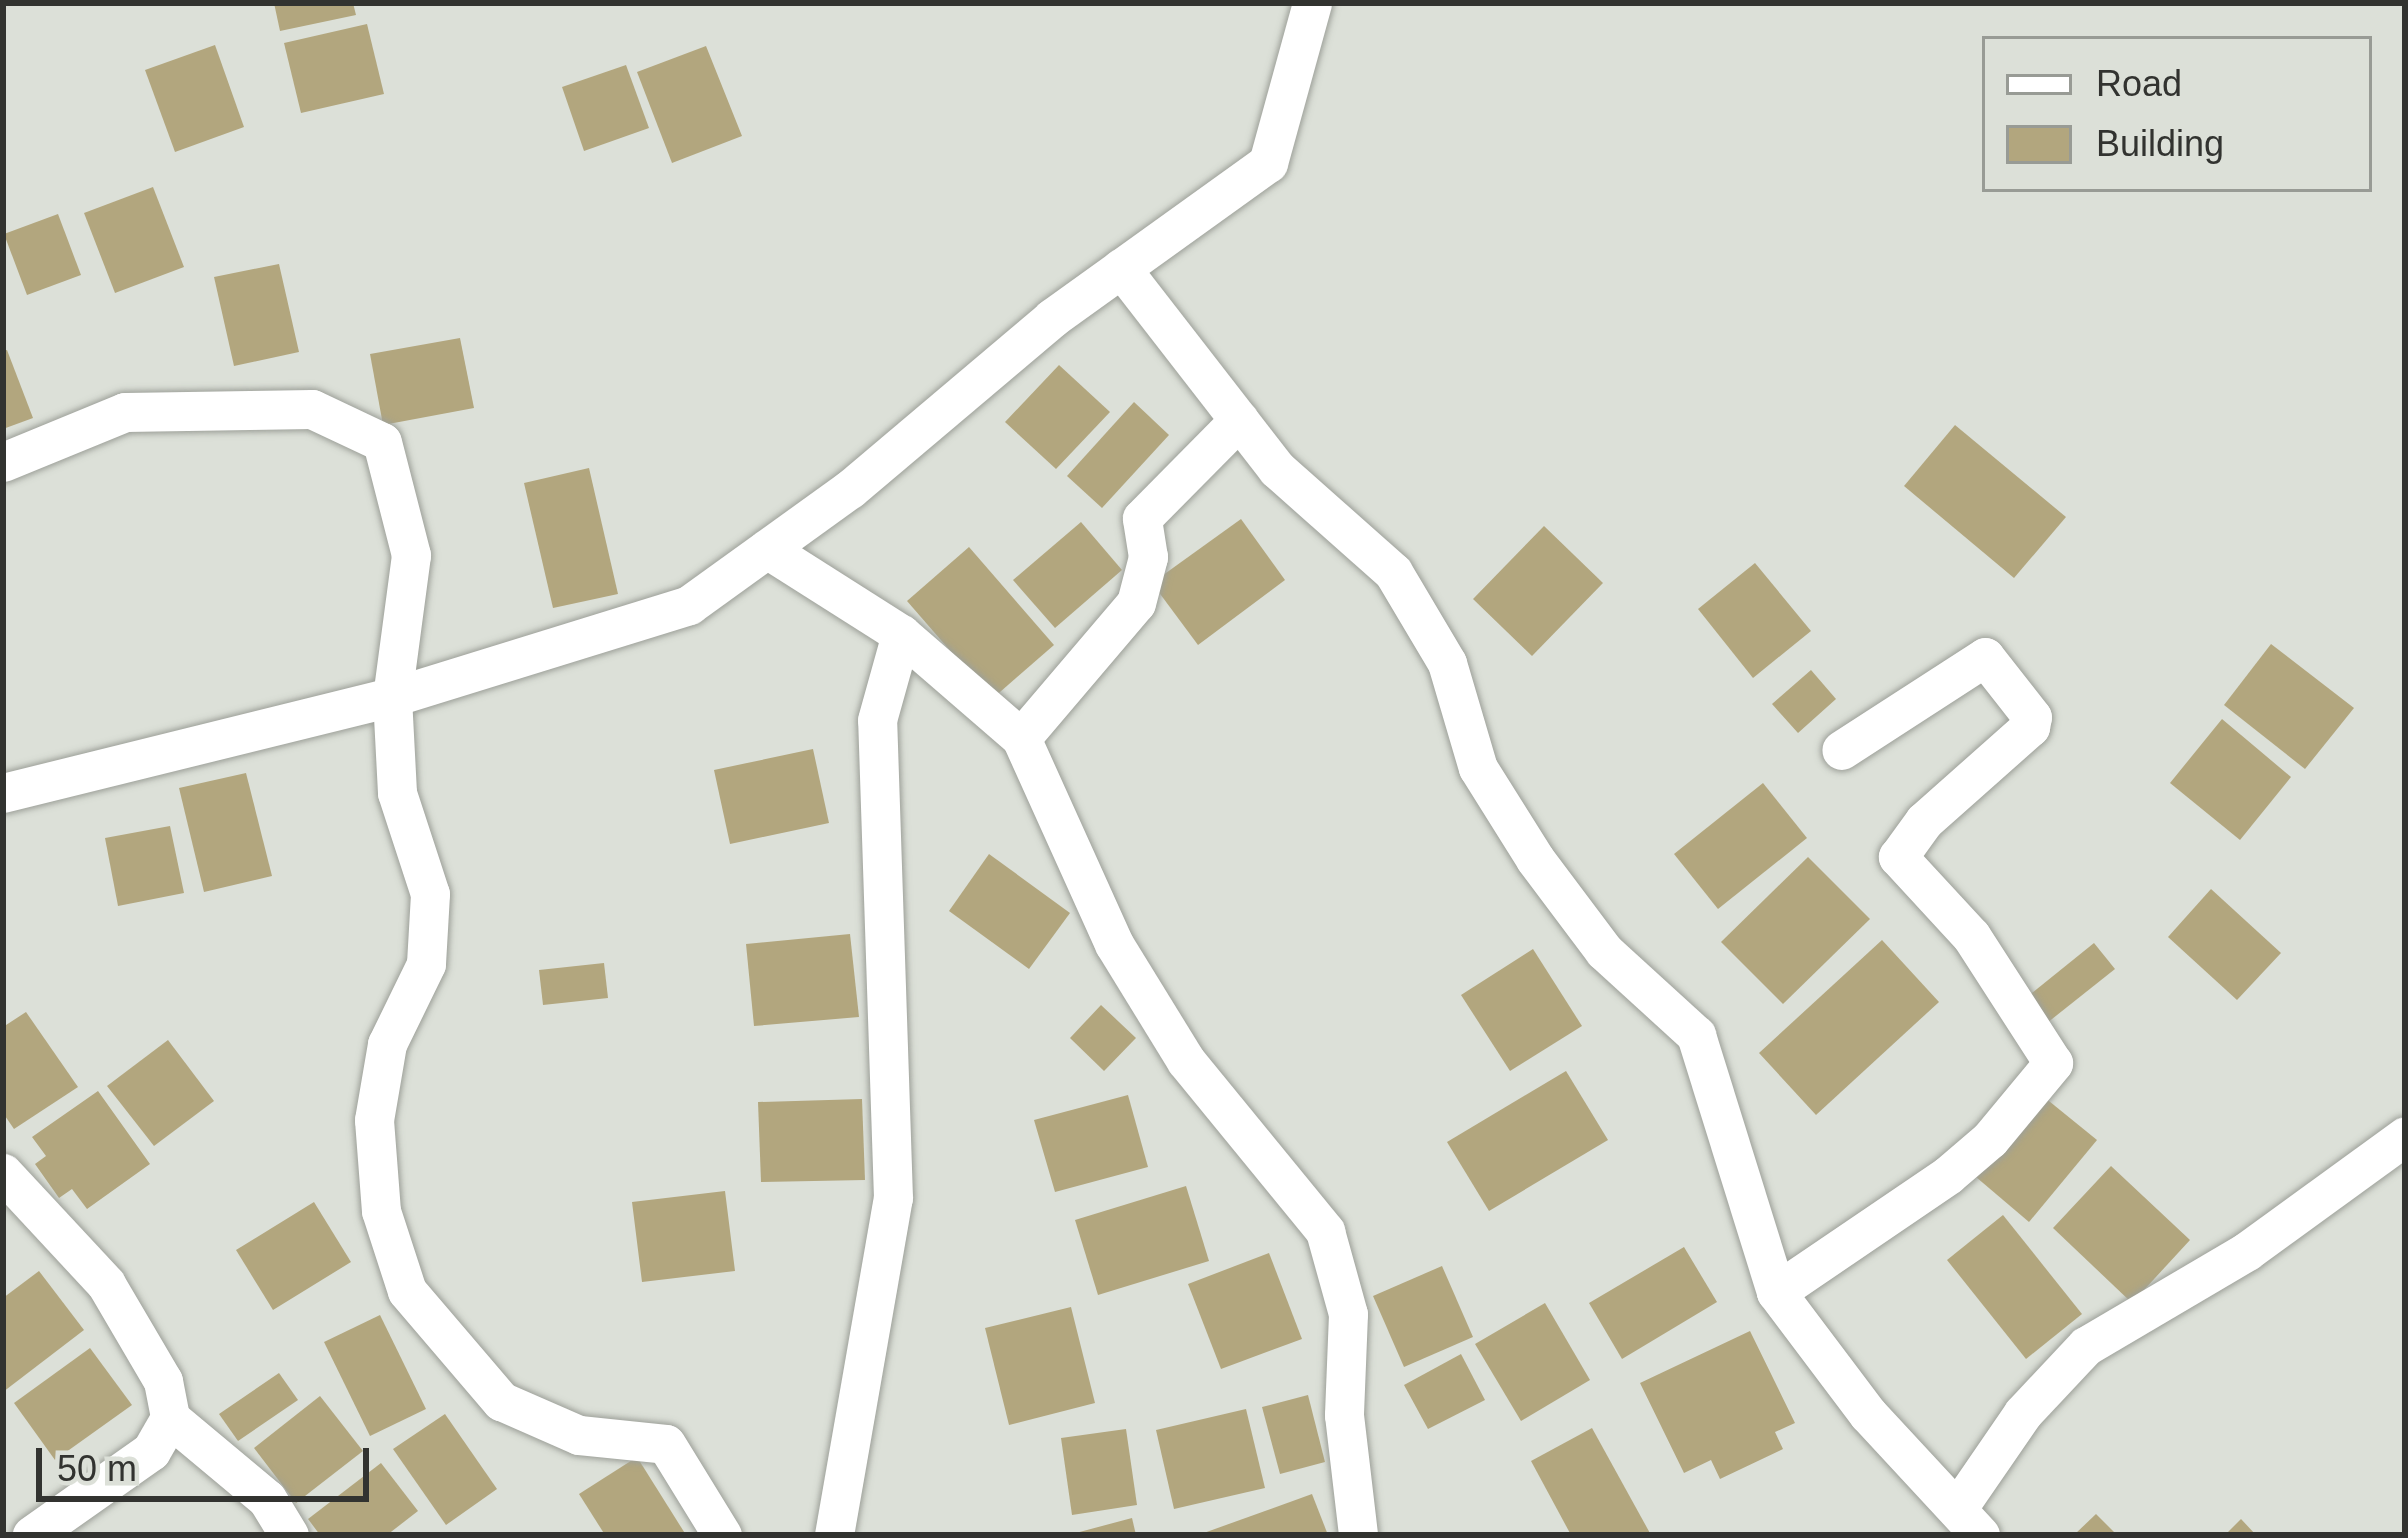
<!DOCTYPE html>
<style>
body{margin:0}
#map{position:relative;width:2408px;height:1538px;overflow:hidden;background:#dce0d8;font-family:Arial,sans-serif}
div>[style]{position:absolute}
.building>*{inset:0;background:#b2a67e}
.roads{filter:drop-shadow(0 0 3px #9da099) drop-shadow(0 0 3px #9da099)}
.minor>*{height:39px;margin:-19.5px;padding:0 19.5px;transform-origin:19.5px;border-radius:19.5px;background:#fff}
span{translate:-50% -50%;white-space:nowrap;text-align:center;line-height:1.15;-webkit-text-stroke:12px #dce0d8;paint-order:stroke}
.frame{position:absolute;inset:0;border:6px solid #323330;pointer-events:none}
.legend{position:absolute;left:1982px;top:36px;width:390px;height:156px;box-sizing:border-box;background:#dce0d8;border:3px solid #989b95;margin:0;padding:15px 21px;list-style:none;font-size:36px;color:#323330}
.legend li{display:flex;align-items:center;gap:24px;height:60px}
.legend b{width:60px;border:3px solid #989b95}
.scale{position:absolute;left:36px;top:1448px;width:333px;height:54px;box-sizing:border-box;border:6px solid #323330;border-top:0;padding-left:15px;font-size:36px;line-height:42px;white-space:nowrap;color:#323330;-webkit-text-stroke:9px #dce0d8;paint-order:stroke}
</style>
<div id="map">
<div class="building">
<i style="clip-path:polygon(274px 3px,353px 3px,356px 15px,280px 31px)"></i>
<i style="clip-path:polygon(367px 24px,384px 94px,301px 113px,284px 43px)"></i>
<i style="clip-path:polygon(215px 45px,244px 127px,175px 152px,145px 70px)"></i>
<i style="clip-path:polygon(706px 46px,742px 136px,672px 163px,637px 72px)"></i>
<i style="clip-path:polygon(626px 65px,649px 128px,584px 151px,562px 87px)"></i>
<i style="clip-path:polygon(153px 187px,184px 267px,115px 293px,84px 213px)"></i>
<i style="clip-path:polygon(58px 214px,81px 275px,27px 295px,4px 234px)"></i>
<i style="clip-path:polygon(279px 264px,299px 352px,234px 366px,214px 277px)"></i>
<i style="clip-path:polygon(460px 338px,474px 408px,383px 425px,370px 354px)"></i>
<i style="clip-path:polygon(7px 350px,33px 418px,3px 429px,3px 351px)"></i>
<i style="clip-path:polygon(1059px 365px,1110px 412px,1056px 469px,1005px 422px)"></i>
<i style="clip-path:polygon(1134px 402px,1169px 435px,1102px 508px,1067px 476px)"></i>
<i style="clip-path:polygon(1955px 425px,2066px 517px,2014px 578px,1904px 486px)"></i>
<i style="clip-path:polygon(589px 468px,618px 594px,553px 608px,524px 483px)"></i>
<i style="clip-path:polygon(1241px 519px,1285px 580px,1198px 645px,1152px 583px)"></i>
<i style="clip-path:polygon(1081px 522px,1122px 570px,1055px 628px,1013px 580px)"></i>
<i style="clip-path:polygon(1544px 526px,1603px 583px,1532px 656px,1473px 599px)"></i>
<i style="clip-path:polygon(969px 547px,1054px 645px,992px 699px,907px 601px)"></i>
<i style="clip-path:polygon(1755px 563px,1811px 631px,1753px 678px,1698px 609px)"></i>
<i style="clip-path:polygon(2271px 644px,2354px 708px,2305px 769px,2224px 705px)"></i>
<i style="clip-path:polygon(1811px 670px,1836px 699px,1798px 733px,1772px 704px)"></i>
<i style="clip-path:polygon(2222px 719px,2291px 777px,2240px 840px,2170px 783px)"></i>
<i style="clip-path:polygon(813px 749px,829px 823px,730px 844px,714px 770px)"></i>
<i style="clip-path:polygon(246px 773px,272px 876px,204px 892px,179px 788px)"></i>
<i style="clip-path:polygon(1763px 783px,1807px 838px,1718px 909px,1674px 854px)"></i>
<i style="clip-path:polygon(170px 826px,184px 893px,118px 906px,105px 838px)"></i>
<i style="clip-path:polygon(989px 854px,1070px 913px,1029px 969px,949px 911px)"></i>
<i style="clip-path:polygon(1808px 857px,1870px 919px,1783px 1004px,1721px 942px)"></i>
<i style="clip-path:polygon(2211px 889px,2281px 953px,2237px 1000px,2168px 937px)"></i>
<i style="clip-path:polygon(850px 934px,859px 1017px,754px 1026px,746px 944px)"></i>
<i style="clip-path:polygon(1882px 940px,1939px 1002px,1816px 1115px,1759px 1053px)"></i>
<i style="clip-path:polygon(2094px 943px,2115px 969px,2047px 1023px,2027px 997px)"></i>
<i style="clip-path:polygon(1533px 949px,1582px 1026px,1510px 1071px,1461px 995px)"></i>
<i style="clip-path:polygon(604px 963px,608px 998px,543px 1005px,539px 970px)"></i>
<i style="clip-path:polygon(1101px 1005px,1136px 1038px,1104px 1071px,1070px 1038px)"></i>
<i style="clip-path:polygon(26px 1012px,78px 1087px,14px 1129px,3px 1113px,3px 1027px)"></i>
<i style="clip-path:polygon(168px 1040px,214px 1101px,154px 1146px,107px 1086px)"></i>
<i style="clip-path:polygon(1566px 1071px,1608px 1140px,1489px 1211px,1447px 1142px)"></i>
<i style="clip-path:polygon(98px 1091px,150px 1164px,87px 1209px,72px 1189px,59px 1198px,35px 1164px,46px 1156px,32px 1137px)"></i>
<i style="clip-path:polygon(1128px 1095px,1148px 1167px,1055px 1192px,1034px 1120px)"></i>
<i style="clip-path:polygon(2044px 1097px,2097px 1140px,2029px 1222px,1976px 1177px)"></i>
<i style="clip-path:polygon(862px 1099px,865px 1180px,761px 1182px,758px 1102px)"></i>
<i style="clip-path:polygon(2111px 1166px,2190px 1240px,2132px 1303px,2053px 1228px)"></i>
<i style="clip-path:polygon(1186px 1186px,1209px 1261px,1098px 1295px,1075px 1220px)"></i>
<i style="clip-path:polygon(725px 1191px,735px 1271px,642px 1282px,632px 1202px)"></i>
<i style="clip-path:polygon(314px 1202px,351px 1262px,273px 1310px,236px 1250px)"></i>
<i style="clip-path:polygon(2003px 1215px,2082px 1314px,2026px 1359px,1947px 1260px)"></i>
<i style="clip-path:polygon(1684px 1247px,1717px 1302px,1622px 1359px,1589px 1303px)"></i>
<i style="clip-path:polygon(1269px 1253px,1302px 1339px,1221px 1369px,1188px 1284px)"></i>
<i style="clip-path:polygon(1442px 1266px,1473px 1337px,1404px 1367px,1373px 1296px)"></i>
<i style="clip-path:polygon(39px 1271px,84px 1330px,3px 1392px,3px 1298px)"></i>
<i style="clip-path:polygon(1545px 1303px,1590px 1380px,1521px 1421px,1475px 1344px)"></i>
<i style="clip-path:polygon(1071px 1307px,1095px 1403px,1009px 1425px,985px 1328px)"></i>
<i style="clip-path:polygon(380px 1315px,426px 1409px,370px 1436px,324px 1342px)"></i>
<i style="clip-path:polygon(1750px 1331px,1795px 1423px,1775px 1432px,1783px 1449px,1720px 1479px,1711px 1460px,1684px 1473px,1640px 1383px)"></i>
<i style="clip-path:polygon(90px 1348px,132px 1405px,55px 1460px,14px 1403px)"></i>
<i style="clip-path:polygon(1461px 1354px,1485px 1400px,1428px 1429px,1404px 1385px)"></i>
<i style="clip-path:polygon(279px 1373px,298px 1400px,238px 1441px,219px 1414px)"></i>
<i style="clip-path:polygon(1308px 1395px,1325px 1462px,1280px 1474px,1262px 1407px)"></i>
<i style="clip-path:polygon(320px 1396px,363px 1451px,296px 1503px,254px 1448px)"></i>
<i style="clip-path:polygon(1246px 1409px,1265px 1488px,1174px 1509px,1156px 1430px)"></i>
<i style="clip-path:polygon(445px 1414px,497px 1489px,446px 1525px,393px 1449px)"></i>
<i style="clip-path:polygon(1592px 1428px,1651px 1535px,1571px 1535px,1531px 1461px)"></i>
<i style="clip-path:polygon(1126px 1429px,1137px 1505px,1072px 1515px,1061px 1438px)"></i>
<i style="clip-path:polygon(637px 1457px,686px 1535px,605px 1535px,579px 1494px)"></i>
<i style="clip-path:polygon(381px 1463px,418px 1511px,387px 1535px,320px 1535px,308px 1519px)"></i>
<i style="clip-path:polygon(1312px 1494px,1328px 1535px,1201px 1535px,1201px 1534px)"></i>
<i style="clip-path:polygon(2096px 1514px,2117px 1535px,2074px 1535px)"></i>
<i style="clip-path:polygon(1132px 1518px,1136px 1535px,1072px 1535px,1072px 1534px)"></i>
<i style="clip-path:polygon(2241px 1519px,2256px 1535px,2225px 1535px)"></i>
</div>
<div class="roads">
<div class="minor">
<i style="left:1121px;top:268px;width:254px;rotate:52.2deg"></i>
<i style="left:1277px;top:469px;width:155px;rotate:41.6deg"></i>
<i style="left:1393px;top:572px;width:106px;rotate:59.3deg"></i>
<i style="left:1447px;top:663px;width:109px;rotate:73.6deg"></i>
<i style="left:1478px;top:768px;width:107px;rotate:57.9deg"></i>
<i style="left:1535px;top:859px;width:115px;rotate:53.1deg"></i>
<i style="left:1604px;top:951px;width:125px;rotate:42.4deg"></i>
<i style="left:1696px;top:1035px;width:269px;rotate:72.7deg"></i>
<i style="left:1776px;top:1292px;width:153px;rotate:53deg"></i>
<i style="left:1868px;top:1414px;width:165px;rotate:47.2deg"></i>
<i style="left:3px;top:462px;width:132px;rotate:-22.3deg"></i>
<i style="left:125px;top:412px;width:187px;rotate:-0.9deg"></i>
<i style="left:312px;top:409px;width:77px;rotate:25.2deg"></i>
<i style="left:382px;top:442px;width:117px;rotate:75.6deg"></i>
<i style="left:411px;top:555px;width:143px;rotate:97.6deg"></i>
<i style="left:392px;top:697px;width:96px;rotate:87deg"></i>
<i style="left:397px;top:793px;width:106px;rotate:71.9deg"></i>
<i style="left:430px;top:894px;width:70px;rotate:93.3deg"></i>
<i style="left:426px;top:964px;width:89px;rotate:116deg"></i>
<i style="left:387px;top:1044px;width:77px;rotate:99.7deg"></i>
<i style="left:374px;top:1120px;width:91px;rotate:85.6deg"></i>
<i style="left:381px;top:1211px;width:84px;rotate:72deg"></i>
<i style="left:407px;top:1291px;width:145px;rotate:49.5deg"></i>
<i style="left:501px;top:1401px;width:85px;rotate:23.6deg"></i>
<i style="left:579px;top:1435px;width:87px;rotate:5.9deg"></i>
<i style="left:666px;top:1444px;width:107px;rotate:58.4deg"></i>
<i style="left:767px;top:549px;width:159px;rotate:32.4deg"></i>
<i style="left:901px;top:634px;width:159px;rotate:40.9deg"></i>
<i style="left:1021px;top:738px;width:226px;rotate:65.7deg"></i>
<i style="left:1114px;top:944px;width:137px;rotate:58.4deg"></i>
<i style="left:1186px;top:1061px;width:220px;rotate:50.7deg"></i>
<i style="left:1325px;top:1231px;width:86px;rotate:74.5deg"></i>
<i style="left:1348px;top:1314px;width:101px;rotate:92.3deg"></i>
<i style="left:1344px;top:1415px;width:121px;rotate:83.3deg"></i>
<i style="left:1021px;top:738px;width:177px;rotate:-49.6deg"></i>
<i style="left:1136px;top:603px;width:48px;rotate:-75.4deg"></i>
<i style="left:1148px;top:557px;width:39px;rotate:-99deg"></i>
<i style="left:1142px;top:518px;width:138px;rotate:-45.3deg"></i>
<i style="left:3px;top:793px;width:401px;rotate:-13.9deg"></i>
<i style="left:392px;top:697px;width:311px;rotate:-17.2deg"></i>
<i style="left:689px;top:605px;width:198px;rotate:-35.8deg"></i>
<i style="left:850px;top:489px;width:265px;rotate:-40.2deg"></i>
<i style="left:1052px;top:318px;width:266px;rotate:-35.7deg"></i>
<i style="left:1268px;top:163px;width:166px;rotate:-74.6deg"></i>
<i style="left:3px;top:1173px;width:151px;rotate:47.1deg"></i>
<i style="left:106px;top:1284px;width:113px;rotate:59.6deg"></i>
<i style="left:163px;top:1381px;width:38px;rotate:79deg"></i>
<i style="left:170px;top:1418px;width:38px;rotate:120deg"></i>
<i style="left:151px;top:1451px;width:146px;rotate:144.8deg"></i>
<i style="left:1776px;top:1292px;width:208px;rotate:-34.2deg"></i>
<i style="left:1948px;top:1175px;width:55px;rotate:-40.6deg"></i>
<i style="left:1990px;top:1139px;width:99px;rotate:-50.3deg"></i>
<i style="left:2053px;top:1063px;width:151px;rotate:-122.8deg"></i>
<i style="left:1971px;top:936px;width:108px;rotate:-132.7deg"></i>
<i style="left:1898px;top:857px;width:44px;rotate:-54.2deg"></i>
<i style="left:1924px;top:821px;width:142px;rotate:-41.6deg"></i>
<i style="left:2030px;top:727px;width:10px;rotate:-79deg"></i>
<i style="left:2032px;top:717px;width:76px;rotate:-128.1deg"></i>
<i style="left:1985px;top:657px;width:171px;rotate:147.1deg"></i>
<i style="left:170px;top:1418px;width:126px;rotate:39.9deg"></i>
<i style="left:267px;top:1499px;width:42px;rotate:58.6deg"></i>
<i style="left:1957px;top:1509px;width:116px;rotate:-55.5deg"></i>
<i style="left:2023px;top:1413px;width:92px;rotate:-46.8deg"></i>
<i style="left:2086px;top:1346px;width:187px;rotate:-30.5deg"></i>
<i style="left:2247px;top:1251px;width:195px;rotate:-36deg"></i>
<i style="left:834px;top:1535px;width:342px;rotate:-80.1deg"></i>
<i style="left:893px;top:1198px;width:478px;rotate:-91.9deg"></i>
<i style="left:877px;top:720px;width:89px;rotate:-74.4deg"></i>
</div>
</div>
<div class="frame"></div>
<ul class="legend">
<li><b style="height:15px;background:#fff"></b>Road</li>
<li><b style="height:33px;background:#b2a67e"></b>Building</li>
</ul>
<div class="scale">50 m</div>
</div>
